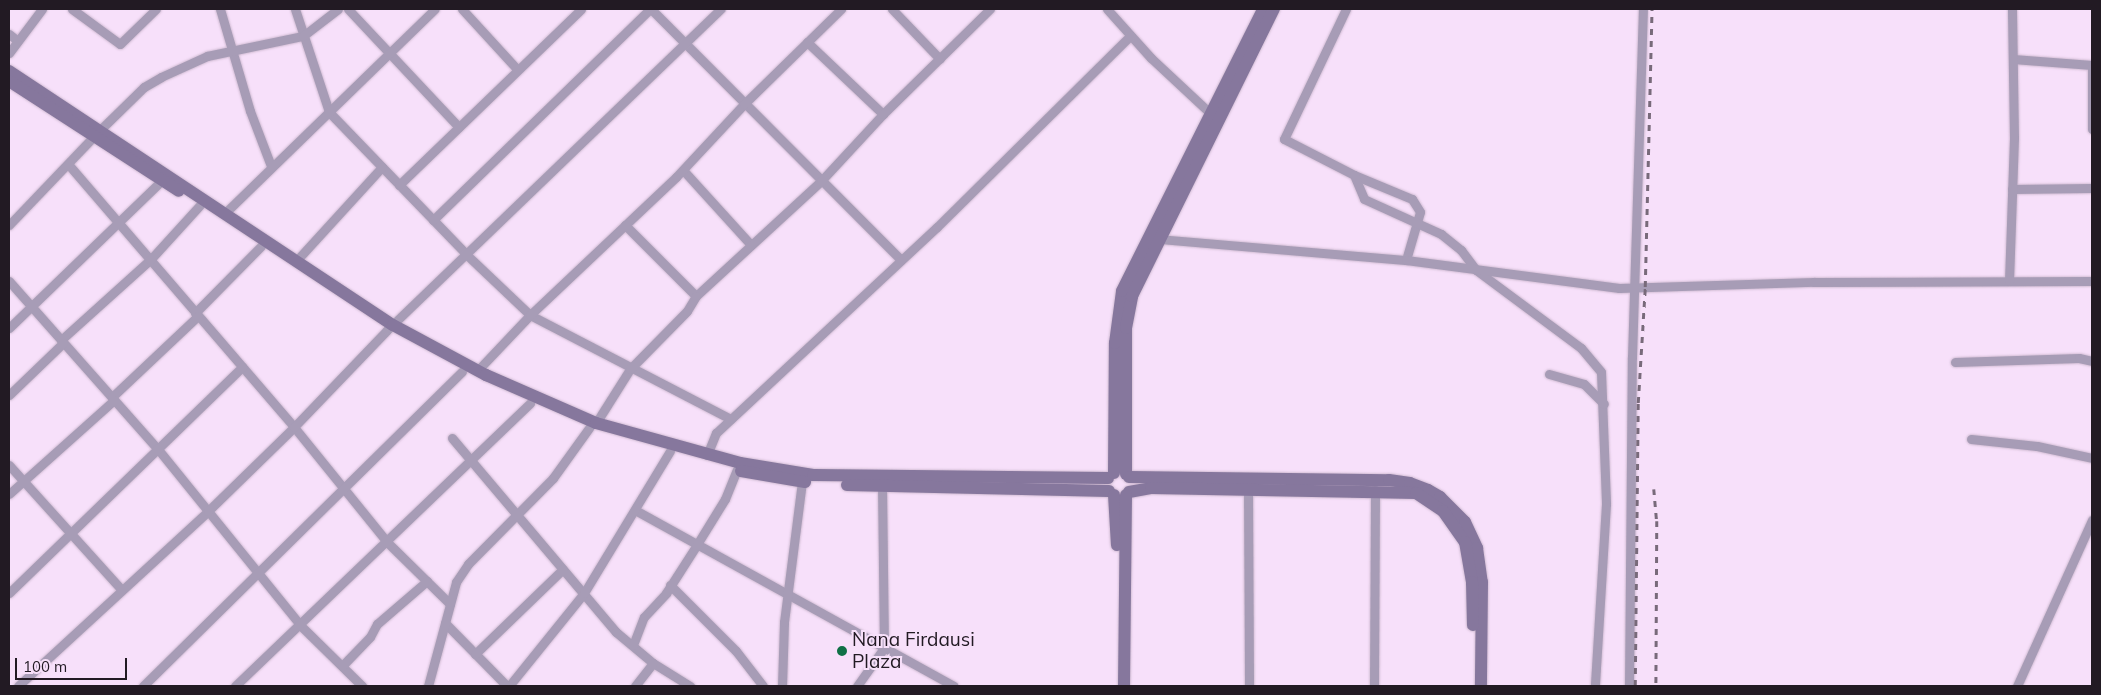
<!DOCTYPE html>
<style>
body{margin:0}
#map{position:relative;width:2101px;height:695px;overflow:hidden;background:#f7e0fa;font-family:Mulish,sans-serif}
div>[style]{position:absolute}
.roads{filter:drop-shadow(0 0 1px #d1bcd3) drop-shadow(0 0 1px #d1bcd3)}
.street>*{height:9px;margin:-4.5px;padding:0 4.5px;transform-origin:4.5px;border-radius:4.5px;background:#a79cb6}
.secondary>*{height:12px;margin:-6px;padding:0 6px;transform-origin:6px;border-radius:6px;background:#86779d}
.rail>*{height:2.5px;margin-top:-1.25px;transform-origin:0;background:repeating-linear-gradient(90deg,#786a7a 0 6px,transparent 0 12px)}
.dots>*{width:14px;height:14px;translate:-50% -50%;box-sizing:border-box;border:2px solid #f7e0fa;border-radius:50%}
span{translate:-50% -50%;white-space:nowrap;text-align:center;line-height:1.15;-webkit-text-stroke:4px #f7e0fa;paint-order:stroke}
.poi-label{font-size:19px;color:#221a23}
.left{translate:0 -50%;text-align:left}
.frame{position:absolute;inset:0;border:10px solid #221a23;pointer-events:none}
.scale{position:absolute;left:15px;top:658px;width:112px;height:22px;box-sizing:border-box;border:2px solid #221a23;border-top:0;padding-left:6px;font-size:15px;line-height:18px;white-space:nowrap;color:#221a23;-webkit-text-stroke:4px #f7e0fa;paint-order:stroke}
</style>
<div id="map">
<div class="roads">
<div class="street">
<i style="left:72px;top:9px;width:59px;rotate:36.1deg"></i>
<i style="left:120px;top:44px;width:50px;rotate:-44.2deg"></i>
<i style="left:220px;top:9px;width:106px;rotate:73.6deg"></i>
<i style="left:250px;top:111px;width:59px;rotate:69.1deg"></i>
<i style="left:295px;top:9px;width:108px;rotate:71.7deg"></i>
<i style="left:329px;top:112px;width:199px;rotate:46deg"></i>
<i style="left:467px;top:255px;width:87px;rotate:43.6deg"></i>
<i style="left:530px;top:315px;width:226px;rotate:27.4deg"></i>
<i style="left:348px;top:9px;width:162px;rotate:46.8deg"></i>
<i style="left:462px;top:9px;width:81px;rotate:47.5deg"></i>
<i style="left:651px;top:9px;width:354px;rotate:45.1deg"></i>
<i style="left:892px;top:9px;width:69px;rotate:46.2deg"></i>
<i style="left:1107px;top:9px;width:66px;rotate:48.1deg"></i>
<i style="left:1151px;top:58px;width:81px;rotate:43deg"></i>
<i style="left:1346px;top:9px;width:144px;rotate:115.5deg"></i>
<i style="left:1284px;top:139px;width:79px;rotate:27.2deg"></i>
<i style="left:1354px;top:175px;width:63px;rotate:22.5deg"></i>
<i style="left:1412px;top:199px;width:15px;rotate:58deg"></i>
<i style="left:1420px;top:212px;width:50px;rotate:106.3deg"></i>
<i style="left:9px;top:34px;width:11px;rotate:38deg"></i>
<i style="left:807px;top:42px;width:105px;rotate:43.5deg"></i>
<i style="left:9px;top:53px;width:55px;rotate:-53.1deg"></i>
<i style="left:2013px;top:59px;width:79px;rotate:4.3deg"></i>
<i style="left:2092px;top:65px;width:64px;rotate:90deg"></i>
<i style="left:101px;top:129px;width:60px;rotate:-44.3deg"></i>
<i style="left:144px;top:87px;width:20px;rotate:-30deg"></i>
<i style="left:161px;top:77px;width:51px;rotate:-24.5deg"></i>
<i style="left:207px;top:56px;width:98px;rotate:-11.8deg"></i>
<i style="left:303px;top:36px;width:44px;rotate:-37.6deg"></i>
<i style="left:68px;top:164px;width:347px;rotate:49.3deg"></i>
<i style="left:294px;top:427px;width:149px;rotate:51deg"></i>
<i style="left:388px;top:543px;width:87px;rotate:44.5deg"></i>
<i style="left:683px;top:170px;width:101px;rotate:47.8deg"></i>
<i style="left:1354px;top:175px;width:26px;rotate:67deg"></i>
<i style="left:1364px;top:199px;width:85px;rotate:24.4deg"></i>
<i style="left:1441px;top:234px;width:26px;rotate:39deg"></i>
<i style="left:1461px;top:250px;width:25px;rotate:53deg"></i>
<i style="left:1476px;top:270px;width:131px;rotate:36.6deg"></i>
<i style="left:1581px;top:348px;width:31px;rotate:50deg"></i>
<i style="left:1601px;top:372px;width:132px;rotate:87.8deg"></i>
<i style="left:1606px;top:504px;width:182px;rotate:93.5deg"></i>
<i style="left:399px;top:185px;width:253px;rotate:-44deg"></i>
<i style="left:2012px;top:189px;width:80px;rotate:-0.7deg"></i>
<i style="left:226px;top:212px;width:291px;rotate:-44.2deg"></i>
<i style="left:433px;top:220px;width:303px;rotate:-44.2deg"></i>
<i style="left:9px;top:225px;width:123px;rotate:-46.3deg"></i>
<i style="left:625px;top:225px;width:100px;rotate:45deg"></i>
<i style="left:696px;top:296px;width:170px;rotate:-42.6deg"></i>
<i style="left:821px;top:181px;width:91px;rotate:-47.2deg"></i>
<i style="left:883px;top:114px;width:150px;rotate:-44.5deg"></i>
<i style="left:1159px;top:239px;width:248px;rotate:4.9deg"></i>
<i style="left:1406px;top:260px;width:215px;rotate:7.5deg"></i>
<i style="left:1619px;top:288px;width:195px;rotate:-1.8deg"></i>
<i style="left:1814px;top:282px;width:278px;rotate:-0.2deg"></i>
<i style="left:297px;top:260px;width:126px;rotate:-47.6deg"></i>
<i style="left:9px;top:281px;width:223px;rotate:48.5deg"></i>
<i style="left:157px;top:448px;width:229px;rotate:51deg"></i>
<i style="left:301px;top:626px;width:86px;rotate:44.5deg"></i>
<i style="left:2009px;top:281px;width:143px;rotate:-88deg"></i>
<i style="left:2014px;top:138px;width:129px;rotate:-90.9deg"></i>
<i style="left:195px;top:313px;width:94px;rotate:-45.4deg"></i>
<i style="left:9px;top:328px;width:213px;rotate:-44deg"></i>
<i style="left:61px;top:340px;width:120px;rotate:-42deg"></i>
<i style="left:150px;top:260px;width:74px;rotate:-47.7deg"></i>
<i style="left:1955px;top:362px;width:124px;rotate:-1.8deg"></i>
<i style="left:2079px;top:358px;width:13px;rotate:13deg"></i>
<i style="left:477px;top:371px;width:77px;rotate:-46.6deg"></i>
<i style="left:530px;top:315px;width:201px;rotate:-43.4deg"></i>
<i style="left:676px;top:177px;width:100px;rotate:-47deg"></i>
<i style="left:744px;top:104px;width:136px;rotate:-44.4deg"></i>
<i style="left:1549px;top:374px;width:36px;rotate:16deg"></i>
<i style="left:1584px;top:384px;width:28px;rotate:45deg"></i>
<i style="left:9px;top:395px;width:75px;rotate:-43.9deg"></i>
<i style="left:112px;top:397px;width:118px;rotate:-43.3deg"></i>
<i style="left:596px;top:423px;width:64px;rotate:-57.8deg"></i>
<i style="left:630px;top:369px;width:81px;rotate:-45.5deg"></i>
<i style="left:687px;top:311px;width:17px;rotate:-59deg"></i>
<i style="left:452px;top:438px;width:254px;rotate:49.8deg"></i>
<i style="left:616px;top:632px;width:48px;rotate:40deg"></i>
<i style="left:653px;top:663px;width:44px;rotate:31.9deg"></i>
<i style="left:1971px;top:439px;width:66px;rotate:6.1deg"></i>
<i style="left:2037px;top:446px;width:56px;rotate:12.3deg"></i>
<i style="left:707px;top:455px;width:24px;rotate:-68deg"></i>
<i style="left:716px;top:433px;width:302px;rotate:-43deg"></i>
<i style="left:937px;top:227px;width:272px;rotate:-44.7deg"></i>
<i style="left:9px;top:465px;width:167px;rotate:47.9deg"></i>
<i style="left:1248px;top:489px;width:197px;rotate:89.7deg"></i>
<i style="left:9px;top:494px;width:141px;rotate:-41.8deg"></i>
<i style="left:635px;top:510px;width:364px;rotate:28.9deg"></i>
<i style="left:670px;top:585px;width:93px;rotate:45deg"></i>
<i style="left:736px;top:651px;width:44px;rotate:52.4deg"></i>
<i style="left:9px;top:593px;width:325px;rotate:-44.1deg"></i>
<i style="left:445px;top:623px;width:88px;rotate:45.5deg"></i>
<i style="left:633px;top:645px;width:30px;rotate:-69deg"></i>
<i style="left:644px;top:617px;width:33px;rotate:-47deg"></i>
<i style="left:666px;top:593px;width:56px;rotate:-57.4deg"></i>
<i style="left:696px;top:546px;width:55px;rotate:-58.3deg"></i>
<i style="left:725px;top:499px;width:31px;rotate:-68deg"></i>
<i style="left:475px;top:654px;width:122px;rotate:-44deg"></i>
<i style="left:342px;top:666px;width:40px;rotate:-46deg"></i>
<i style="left:370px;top:637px;width:15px;rotate:-62deg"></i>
<i style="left:377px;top:624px;width:66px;rotate:-40.7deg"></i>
<i style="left:18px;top:686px;width:258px;rotate:-42.6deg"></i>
<i style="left:208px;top:511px;width:120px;rotate:-44.3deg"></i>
<i style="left:294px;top:427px;width:134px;rotate:-46.2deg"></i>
<i style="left:387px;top:330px;width:463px;rotate:-43.9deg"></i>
<i style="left:143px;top:686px;width:448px;rotate:-44.6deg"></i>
<i style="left:235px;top:686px;width:409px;rotate:-43.8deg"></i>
<i style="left:428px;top:686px;width:108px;rotate:-74.9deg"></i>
<i style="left:456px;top:582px;width:22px;rotate:-56deg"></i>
<i style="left:468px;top:564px;width:121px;rotate:-45.3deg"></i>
<i style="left:553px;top:478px;width:62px;rotate:-54.2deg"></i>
<i style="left:509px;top:686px;width:119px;rotate:-51.1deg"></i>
<i style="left:584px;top:593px;width:166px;rotate:-58.8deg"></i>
<i style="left:635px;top:686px;width:29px;rotate:-52deg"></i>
<i style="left:782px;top:686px;width:64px;rotate:-88.2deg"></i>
<i style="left:784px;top:622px;width:141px;rotate:-82.7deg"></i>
<i style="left:857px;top:686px;width:47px;rotate:-54.6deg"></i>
<i style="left:884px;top:648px;width:162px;rotate:-90.7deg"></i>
<i style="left:1374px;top:686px;width:196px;rotate:-89.7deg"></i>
<i style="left:1629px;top:686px;width:329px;rotate:-89.5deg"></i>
<i style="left:1632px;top:357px;width:348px;rotate:-88.2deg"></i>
<i style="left:2017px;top:686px;width:182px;rotate:-65.7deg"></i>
</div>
<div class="secondary">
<i style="left:9px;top:71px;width:460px;rotate:33.5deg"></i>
<i style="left:393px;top:325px;width:106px;rotate:28.3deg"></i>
<i style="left:486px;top:375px;width:120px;rotate:23.6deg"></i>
<i style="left:596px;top:423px;width:149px;rotate:15.5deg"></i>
<i style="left:740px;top:463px;width:74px;rotate:9.3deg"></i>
<i style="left:813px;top:475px;width:295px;rotate:0.6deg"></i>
<i style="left:9px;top:81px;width:202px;rotate:32.9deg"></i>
<i style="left:741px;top:471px;width:65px;rotate:9.8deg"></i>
<i style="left:1114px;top:473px;width:130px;rotate:-89.6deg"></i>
<i style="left:1115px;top:343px;width:52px;rotate:-82.3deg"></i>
<i style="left:1122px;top:291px;width:315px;rotate:-63.4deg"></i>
<i style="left:1126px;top:474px;width:146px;rotate:-90deg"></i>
<i style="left:1126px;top:328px;width:33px;rotate:-79deg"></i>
<i style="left:1132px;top:296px;width:320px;rotate:-63.7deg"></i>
<i style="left:1129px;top:477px;width:260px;rotate:0.7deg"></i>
<i style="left:1389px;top:480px;width:21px;rotate:8deg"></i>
<i style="left:1410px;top:483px;width:19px;rotate:21deg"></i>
<i style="left:1428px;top:490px;width:14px;rotate:30deg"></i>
<i style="left:1440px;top:497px;width:35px;rotate:45deg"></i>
<i style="left:1465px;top:522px;width:29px;rotate:65deg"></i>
<i style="left:1477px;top:548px;width:34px;rotate:82deg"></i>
<i style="left:1482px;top:582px;width:104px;rotate:90.6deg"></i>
<i style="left:847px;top:485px;width:262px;rotate:1.3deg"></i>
<i style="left:1129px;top:492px;width:22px;rotate:-10deg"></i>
<i style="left:1151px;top:488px;width:265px;rotate:1.1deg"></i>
<i style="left:1416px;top:493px;width:32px;rotate:34deg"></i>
<i style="left:1443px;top:511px;width:38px;rotate:55deg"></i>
<i style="left:1465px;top:542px;width:41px;rotate:80.1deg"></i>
<i style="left:1472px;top:582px;width:43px;rotate:88.7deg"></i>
<i style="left:1114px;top:495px;width:50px;rotate:86.6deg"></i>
<i style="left:1124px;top:686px;width:191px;rotate:-89.4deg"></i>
</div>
</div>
<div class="rail">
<i style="left:1654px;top:489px;width:32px;rotate:85deg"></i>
<i style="left:1657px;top:521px;width:165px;rotate:90.3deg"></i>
<i style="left:1635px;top:686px;width:283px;rotate:-89.4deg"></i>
<i style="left:1638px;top:403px;width:116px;rotate:-86.5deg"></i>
<i style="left:1645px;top:287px;width:278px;rotate:-88.6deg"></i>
</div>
<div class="dots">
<i style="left:842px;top:651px;background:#0f7046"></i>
</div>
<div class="poi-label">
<span class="left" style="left:852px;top:651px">Nana Firdausi<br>Plaza</span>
</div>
<div class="frame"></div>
<div class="scale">100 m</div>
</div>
